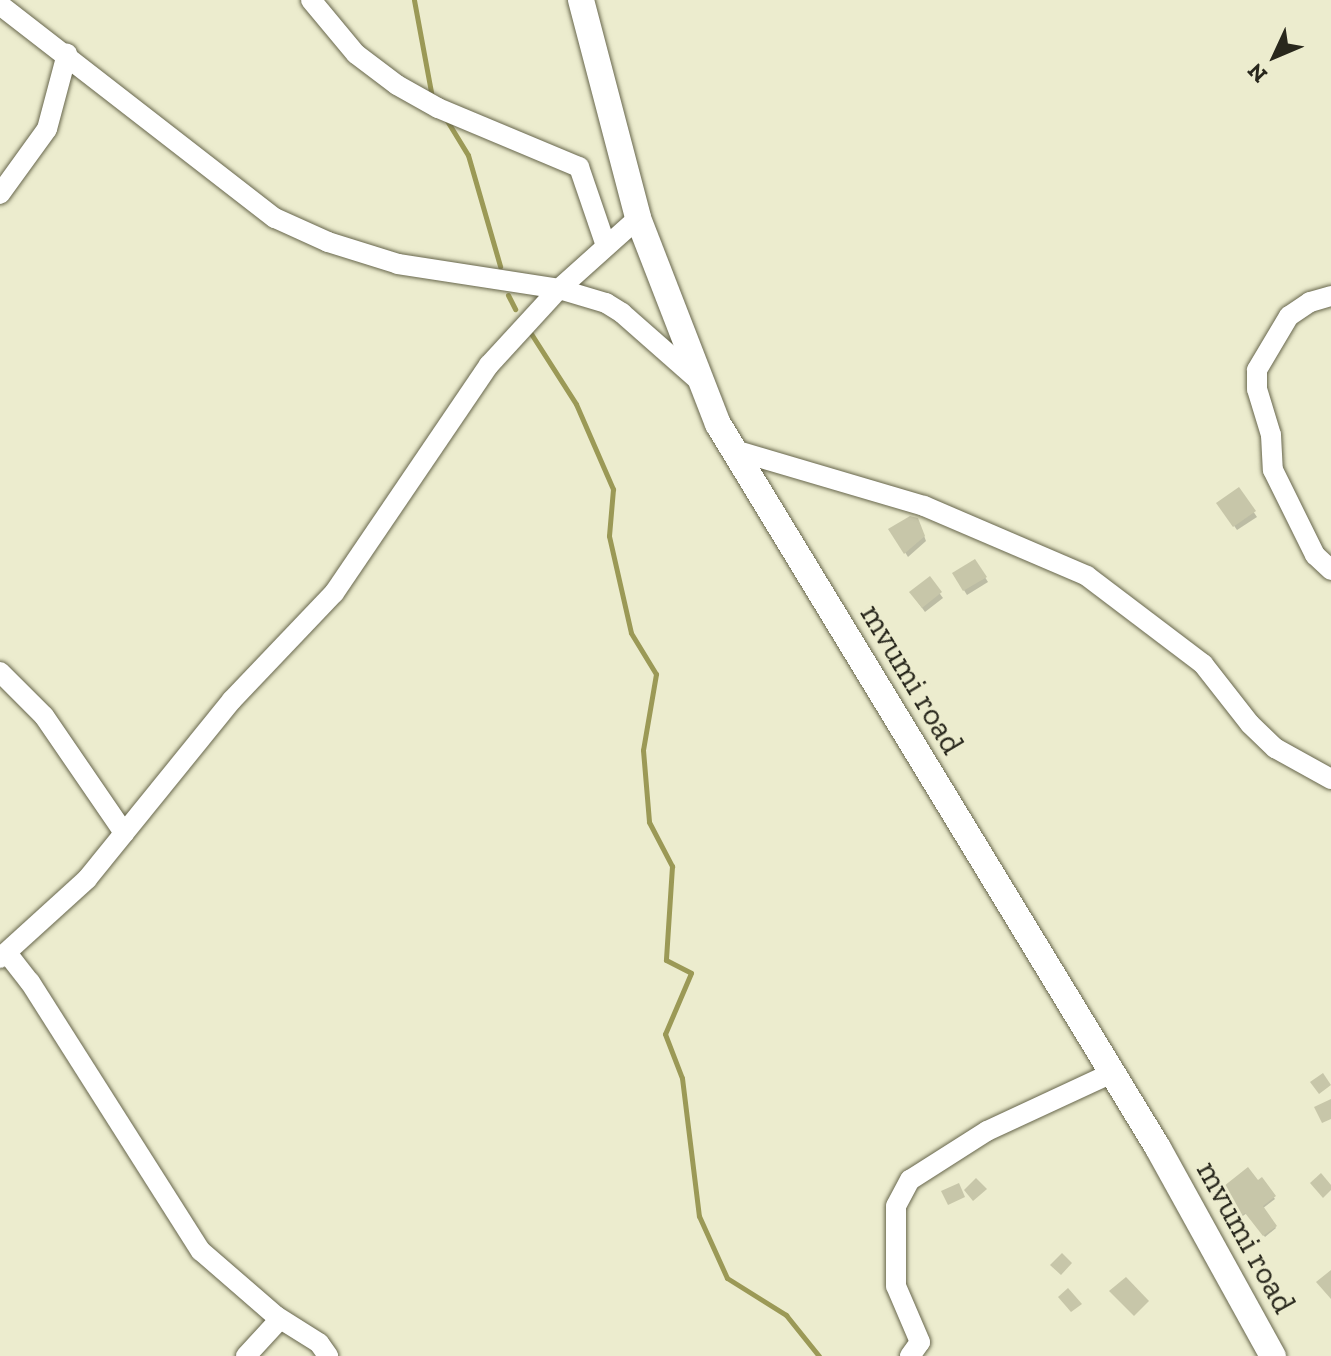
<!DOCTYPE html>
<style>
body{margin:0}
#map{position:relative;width:1331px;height:1356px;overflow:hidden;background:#ececce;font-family:"Zilla Slab",serif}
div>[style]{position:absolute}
.shadow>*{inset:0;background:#0003}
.stream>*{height:5px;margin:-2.5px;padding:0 2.5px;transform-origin:2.5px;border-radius:2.5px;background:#9b9956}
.building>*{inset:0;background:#c7c6a9}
.roads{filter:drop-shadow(0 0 2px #67664c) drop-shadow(0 0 2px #67664c)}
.street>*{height:20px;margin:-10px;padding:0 10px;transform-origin:10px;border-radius:10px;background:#fff}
.secondary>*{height:26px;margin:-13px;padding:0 13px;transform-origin:13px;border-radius:13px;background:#fff}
span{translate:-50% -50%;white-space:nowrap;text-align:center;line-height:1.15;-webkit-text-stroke:6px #ececce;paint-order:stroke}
.street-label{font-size:32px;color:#28271c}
.north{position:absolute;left:1235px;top:16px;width:80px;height:80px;-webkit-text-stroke:6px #ececce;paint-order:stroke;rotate:226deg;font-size:22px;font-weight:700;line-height:32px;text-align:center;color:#28271c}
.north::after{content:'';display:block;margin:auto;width:28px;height:36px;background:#28271c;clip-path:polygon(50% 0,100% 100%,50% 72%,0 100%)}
</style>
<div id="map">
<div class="shadow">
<i style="clip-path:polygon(1239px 490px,1257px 517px,1237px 530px,1219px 504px)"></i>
<i style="clip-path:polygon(920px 525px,926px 541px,908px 557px,891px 530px)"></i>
<i style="clip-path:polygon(975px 561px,988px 582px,967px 595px,954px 574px)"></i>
<i style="clip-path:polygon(929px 579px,943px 598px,925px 612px,914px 597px)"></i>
<i style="clip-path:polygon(1261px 1180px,1275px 1199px,1262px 1209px,1276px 1228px,1265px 1237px,1247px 1213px,1240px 1218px,1222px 1190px)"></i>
</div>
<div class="stream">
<i style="left:414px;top:0;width:99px;rotate:79.5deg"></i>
<i style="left:446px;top:119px;width:42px;rotate:58.6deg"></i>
<i style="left:468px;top:155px;width:116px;rotate:73.9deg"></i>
<i style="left:508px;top:295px;width:16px;rotate:63deg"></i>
<i style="left:530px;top:332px;width:85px;rotate:57.4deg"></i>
<i style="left:576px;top:404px;width:93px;rotate:66.5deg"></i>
<i style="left:613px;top:489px;width:47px;rotate:94.9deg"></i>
<i style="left:609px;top:536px;width:99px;rotate:77.2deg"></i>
<i style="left:631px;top:633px;width:48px;rotate:58.6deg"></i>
<i style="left:656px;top:674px;width:77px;rotate:99.7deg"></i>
<i style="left:643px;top:750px;width:72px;rotate:85.2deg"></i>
<i style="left:649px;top:822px;width:50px;rotate:62.4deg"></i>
<i style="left:672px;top:866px;width:94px;rotate:93.7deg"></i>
<i style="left:666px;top:960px;width:28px;rotate:27deg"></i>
<i style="left:691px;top:973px;width:66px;rotate:113.1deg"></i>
<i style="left:665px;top:1034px;width:47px;rotate:68.9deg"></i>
<i style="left:682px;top:1078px;width:139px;rotate:83deg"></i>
<i style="left:699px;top:1216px;width:68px;rotate:65.7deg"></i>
<i style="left:727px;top:1278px;width:70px;rotate:32.1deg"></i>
<i style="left:786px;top:1315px;width:53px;rotate:51.2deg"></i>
</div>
<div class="building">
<i style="clip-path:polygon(1239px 487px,1256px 511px,1233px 527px,1216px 503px)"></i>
<i style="clip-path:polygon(910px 516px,918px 518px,925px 536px,904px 554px,888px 529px)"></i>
<i style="clip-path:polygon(975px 559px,987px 577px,963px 591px,952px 573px)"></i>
<i style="clip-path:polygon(930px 576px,942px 592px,922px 608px,909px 592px)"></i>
<i style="clip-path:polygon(1323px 1073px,1331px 1085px,1319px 1094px,1310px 1082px)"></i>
<i style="clip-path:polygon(1331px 1099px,1331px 1119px,1322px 1123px,1314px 1107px)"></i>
<i style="clip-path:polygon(1248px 1167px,1258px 1180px,1262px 1177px,1276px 1196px,1263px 1206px,1277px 1226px,1263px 1236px,1245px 1213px,1238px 1218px,1219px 1190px)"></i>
<i style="clip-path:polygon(1321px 1173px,1331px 1185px,1331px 1190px,1323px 1198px,1310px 1183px)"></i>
<i style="clip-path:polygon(976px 1178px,987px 1189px,973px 1201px,964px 1190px)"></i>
<i style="clip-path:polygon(959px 1183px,965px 1197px,948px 1205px,941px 1191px)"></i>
<i style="clip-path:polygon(1062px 1253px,1072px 1263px,1061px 1275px,1050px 1265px)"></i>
<i style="clip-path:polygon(1331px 1270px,1331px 1299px,1316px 1282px)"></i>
<i style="clip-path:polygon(1126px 1277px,1149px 1301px,1134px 1316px,1109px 1291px)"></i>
<i style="clip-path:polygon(1068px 1288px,1082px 1304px,1071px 1312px,1058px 1297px)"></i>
</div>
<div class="roads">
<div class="street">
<i style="left:311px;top:0;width:70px;rotate:50.2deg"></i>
<i style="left:356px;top:54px;width:51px;rotate:37.1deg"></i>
<i style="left:397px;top:85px;width:47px;rotate:29.3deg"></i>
<i style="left:438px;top:108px;width:153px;rotate:22.7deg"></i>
<i style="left:579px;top:167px;width:83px;rotate:71.1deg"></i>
<i style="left:0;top:5px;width:348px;rotate:37.8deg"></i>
<i style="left:275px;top:218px;width:58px;rotate:24.4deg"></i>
<i style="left:328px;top:242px;width:73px;rotate:17.4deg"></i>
<i style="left:398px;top:264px;width:163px;rotate:8.8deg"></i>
<i style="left:559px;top:289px;width:49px;rotate:16.6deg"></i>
<i style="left:606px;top:303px;width:19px;rotate:32deg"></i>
<i style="left:622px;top:313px;width:103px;rotate:41.4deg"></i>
<i style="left:0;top:194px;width:80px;rotate:-54.1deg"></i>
<i style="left:47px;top:129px;width:78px;rotate:-75.1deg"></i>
<i style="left:1331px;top:296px;width:22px;rotate:164deg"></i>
<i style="left:1310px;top:302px;width:25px;rotate:146deg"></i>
<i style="left:1289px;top:316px;width:63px;rotate:120.7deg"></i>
<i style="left:1257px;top:370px;width:19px;rotate:90deg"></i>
<i style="left:1257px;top:389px;width:48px;rotate:73.1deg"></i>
<i style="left:1271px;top:435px;width:35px;rotate:87deg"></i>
<i style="left:1273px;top:470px;width:95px;rotate:63.7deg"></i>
<i style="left:1315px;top:555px;width:22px;rotate:43deg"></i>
<i style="left:734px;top:450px;width:198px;rotate:16.4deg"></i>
<i style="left:924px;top:506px;width:177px;rotate:23.2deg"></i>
<i style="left:1087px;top:576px;width:146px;rotate:37.2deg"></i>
<i style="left:1203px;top:664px;width:76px;rotate:51.9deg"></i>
<i style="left:1250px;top:724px;width:35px;rotate:44deg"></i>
<i style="left:1275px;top:748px;width:64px;rotate:29deg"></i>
<i style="left:0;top:672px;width:62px;rotate:45deg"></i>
<i style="left:44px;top:716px;width:142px;rotate:55.6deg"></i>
<i style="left:7px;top:953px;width:37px;rotate:52deg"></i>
<i style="left:30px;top:982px;width:319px;rotate:57.6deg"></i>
<i style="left:201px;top:1251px;width:99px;rotate:40.9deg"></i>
<i style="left:276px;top:1316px;width:51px;rotate:32.1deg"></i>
<i style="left:319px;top:1343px;width:16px;rotate:55deg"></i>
<i style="left:0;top:958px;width:118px;rotate:-42.2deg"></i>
<i style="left:87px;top:879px;width:230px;rotate:-51deg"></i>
<i style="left:232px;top:700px;width:148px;rotate:-46.4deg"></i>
<i style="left:334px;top:593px;width:276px;rotate:-55.8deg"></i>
<i style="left:489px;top:365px;width:103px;rotate:-47.4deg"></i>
<i style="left:559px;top:289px;width:106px;rotate:-41.9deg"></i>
<i style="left:246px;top:1356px;width:50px;rotate:-47.4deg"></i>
<i style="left:910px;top:1356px;width:17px;rotate:-54deg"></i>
<i style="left:920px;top:1342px;width:61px;rotate:-113.2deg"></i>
<i style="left:896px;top:1286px;width:80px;rotate:-90deg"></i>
<i style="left:896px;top:1206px;width:30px;rotate:-62deg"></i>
<i style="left:910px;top:1180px;width:91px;rotate:-32.5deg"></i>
<i style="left:987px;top:1131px;width:138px;rotate:-24.9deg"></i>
</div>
<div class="secondary">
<i style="left:581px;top:0;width:225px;rotate:75.3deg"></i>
<i style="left:638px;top:218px;width:221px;rotate:68.8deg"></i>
<i style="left:718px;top:424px;width:847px;rotate:58.71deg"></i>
<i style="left:1158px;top:1148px;width:238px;rotate:61.1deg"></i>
</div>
</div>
<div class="street-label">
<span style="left:912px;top:679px;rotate:59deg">mvumi road</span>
<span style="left:1246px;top:1237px;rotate:61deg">mvumi road</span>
</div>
<div class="north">N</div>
</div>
